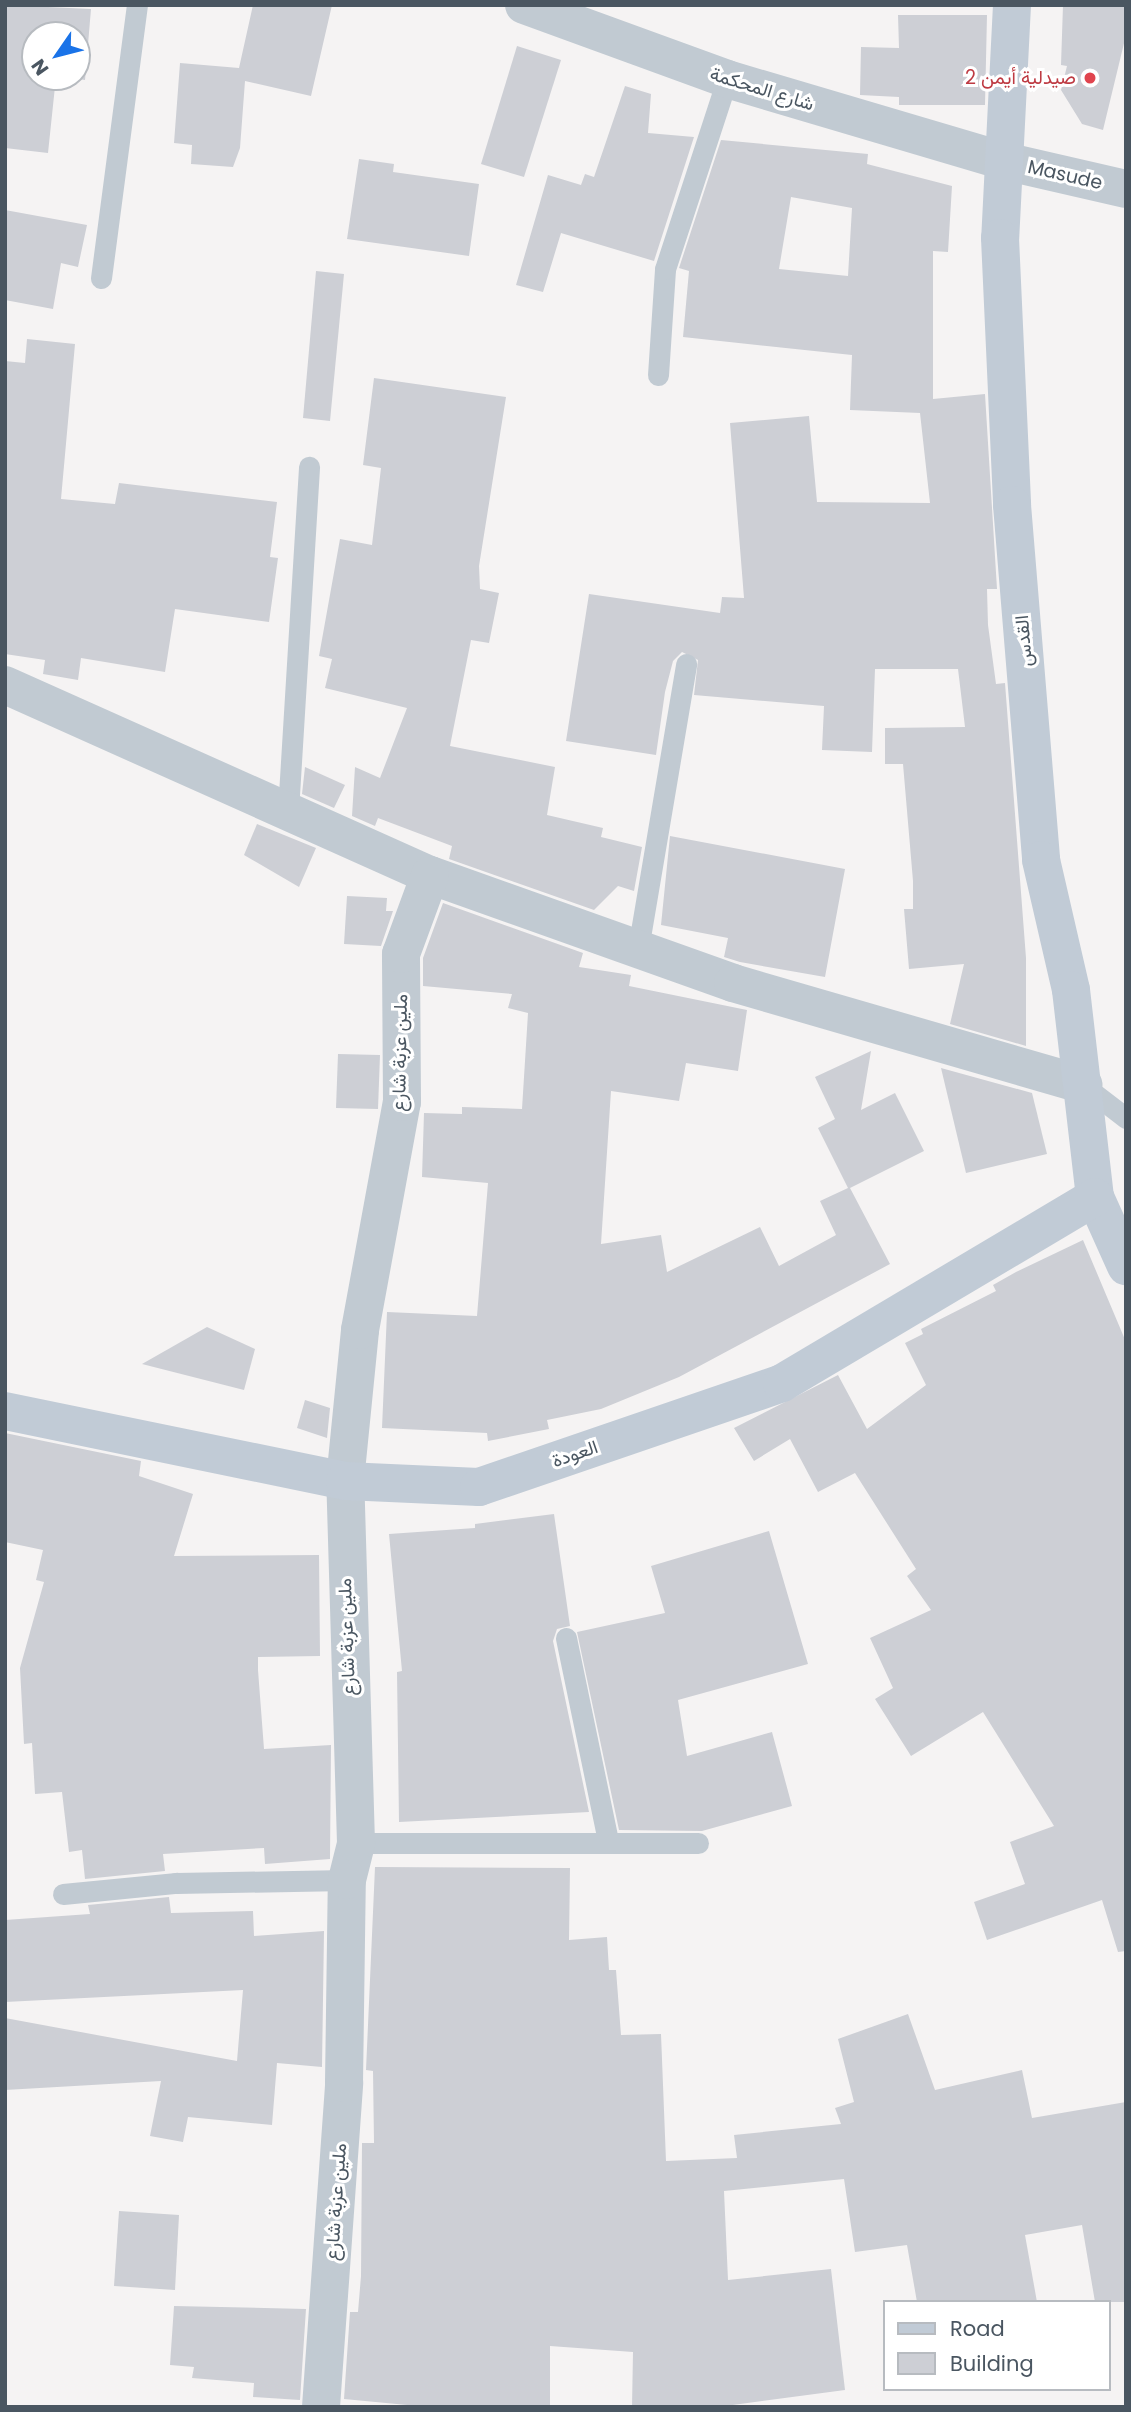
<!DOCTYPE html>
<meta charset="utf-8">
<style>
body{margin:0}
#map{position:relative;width:1131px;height:2412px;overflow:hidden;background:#f5f3f3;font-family:Poppins,Vazirmatn,sans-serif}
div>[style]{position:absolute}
.building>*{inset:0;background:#cdcfd5}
.lane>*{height:21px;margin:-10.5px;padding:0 10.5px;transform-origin:10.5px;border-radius:10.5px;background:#c1cad2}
.street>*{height:38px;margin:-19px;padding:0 19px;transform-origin:19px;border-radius:19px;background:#c1cad2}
.secondary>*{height:38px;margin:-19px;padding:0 19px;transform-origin:19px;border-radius:19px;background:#c1cbd6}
.dots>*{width:19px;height:19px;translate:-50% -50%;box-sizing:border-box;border:4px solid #fff;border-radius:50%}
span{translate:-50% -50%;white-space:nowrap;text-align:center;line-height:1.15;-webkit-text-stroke:6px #fff;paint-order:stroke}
.health-label{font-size:19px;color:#be3a42}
.right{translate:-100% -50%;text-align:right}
.street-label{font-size:19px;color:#4a5661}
.frame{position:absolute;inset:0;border:7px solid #4a5661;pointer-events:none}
.legend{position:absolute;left:883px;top:2300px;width:228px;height:91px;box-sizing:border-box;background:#fff;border:2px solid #b7bbc0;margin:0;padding:9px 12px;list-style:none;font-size:21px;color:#4a5661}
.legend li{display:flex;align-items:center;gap:14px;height:35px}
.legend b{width:35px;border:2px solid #b7bbc0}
.north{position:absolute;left:21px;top:21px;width:70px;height:70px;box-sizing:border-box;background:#fff;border:2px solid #b7bbc0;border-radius:50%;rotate:235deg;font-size:19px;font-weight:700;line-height:28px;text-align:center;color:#4a5661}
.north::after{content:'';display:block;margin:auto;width:24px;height:32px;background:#1a73e8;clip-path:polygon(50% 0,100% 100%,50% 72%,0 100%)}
</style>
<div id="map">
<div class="building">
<i style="clip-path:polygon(5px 5px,91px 9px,85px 80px,65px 77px,77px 77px,77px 35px,35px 35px,35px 77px,56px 77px,48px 153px,5px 148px)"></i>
<i style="clip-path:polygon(253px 5px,332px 5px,311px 96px,245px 81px,240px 148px,233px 167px,191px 164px,192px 145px,174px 143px,180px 63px,239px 68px)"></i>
<i style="clip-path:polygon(1063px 5px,1126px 5px,1126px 35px,1103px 130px,1082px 124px,1061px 90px,1067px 66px,1061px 65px)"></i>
<i style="clip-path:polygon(898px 15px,987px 15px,985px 105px,899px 105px,899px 97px,860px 95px,861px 47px,899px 48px)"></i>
<i style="clip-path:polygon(517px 46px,561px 60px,524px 177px,481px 164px)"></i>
<i style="clip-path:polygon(625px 86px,651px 94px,648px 133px,694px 137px,654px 261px,561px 233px,543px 292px,516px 285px,548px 175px,581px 185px,585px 174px,594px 177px)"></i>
<i style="clip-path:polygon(evenodd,721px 140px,868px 154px,867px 164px,952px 186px,948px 252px,933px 251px,933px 399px,985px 394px,997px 589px,987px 589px,988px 625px,996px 684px,1005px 683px,1026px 958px,1026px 1046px,950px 1024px,964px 964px,909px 969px,904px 909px,913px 909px,913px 881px,903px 764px,885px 764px,885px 728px,965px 727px,958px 669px,875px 669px,872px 752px,822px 750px,824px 706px,694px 695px,698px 660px,682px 652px,673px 661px,665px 692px,656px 755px,566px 741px,589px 594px,720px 613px,722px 597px,744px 598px,730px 423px,809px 416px,817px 502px,930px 503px,920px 413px,850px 410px,852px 355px,683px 337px,689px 271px,679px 268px,721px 140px,791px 197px,852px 208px,848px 276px,779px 269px,791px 197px)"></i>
<i style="clip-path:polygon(359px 159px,394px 164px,393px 172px,479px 184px,469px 256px,347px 239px)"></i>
<i style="clip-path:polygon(5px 210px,87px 225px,78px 267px,61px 263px,53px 309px,5px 300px)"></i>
<i style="clip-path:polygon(316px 271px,344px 274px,330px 421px,303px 418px)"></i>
<i style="clip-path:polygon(27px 339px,75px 344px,61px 499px,115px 504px,119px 483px,277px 502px,270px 557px,278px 558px,269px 622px,175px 609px,165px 672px,81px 658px,78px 680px,43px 674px,45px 660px,5px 654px,5px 361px,25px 363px)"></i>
<i style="clip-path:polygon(374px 378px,506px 397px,479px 566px,480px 589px,499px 593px,489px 643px,471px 640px,450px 746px,555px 767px,547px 815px,603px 828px,601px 837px,642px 847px,634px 891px,618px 886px,594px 910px,449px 859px,452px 846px,378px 818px,375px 826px,352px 816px,355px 767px,380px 778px,407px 708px,325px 688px,332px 659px,319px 656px,340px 539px,372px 545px,381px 468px,363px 465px)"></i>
<i style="clip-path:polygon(305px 767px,345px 785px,334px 808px,302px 794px)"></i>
<i style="clip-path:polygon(257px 824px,316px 848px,299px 887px,244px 855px)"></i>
<i style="clip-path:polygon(670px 836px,845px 869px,825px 977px,740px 962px,724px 957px,728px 938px,661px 925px)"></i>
<i style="clip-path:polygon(347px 896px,387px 898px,386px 911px,393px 911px,381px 946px,344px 944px)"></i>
<i style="clip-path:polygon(443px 903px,583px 953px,579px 967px,631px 975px,629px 986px,747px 1010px,738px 1071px,686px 1063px,679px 1101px,611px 1091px,601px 1244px,661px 1235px,667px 1272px,760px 1227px,779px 1266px,836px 1235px,820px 1201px,848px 1188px,818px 1128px,835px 1119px,815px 1077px,871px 1051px,861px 1110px,895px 1093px,924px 1151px,850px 1188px,890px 1264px,679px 1377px,601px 1409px,547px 1420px,549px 1429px,488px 1441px,487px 1433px,382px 1428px,387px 1312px,477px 1316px,488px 1183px,422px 1177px,424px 1113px,462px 1114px,462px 1107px,522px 1109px,528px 1013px,508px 1008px,512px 994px,423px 986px,423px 958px)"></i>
<i style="clip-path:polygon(338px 1054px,380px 1055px,378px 1109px,336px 1108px)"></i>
<i style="clip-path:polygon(941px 1068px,1032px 1093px,1047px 1154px,966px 1173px)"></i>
<i style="clip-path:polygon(1083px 1240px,1126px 1342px,1126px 1951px,1118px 1952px,1102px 1900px,987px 1940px,974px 1902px,1025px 1884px,1010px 1842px,1054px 1826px,983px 1712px,911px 1756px,875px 1699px,893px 1688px,870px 1638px,931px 1610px,907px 1576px,916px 1569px,855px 1473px,818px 1492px,790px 1439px,754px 1461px,734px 1428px,838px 1375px,867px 1429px,926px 1385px,905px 1343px,923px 1334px,921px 1329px,996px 1291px,993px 1285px,1016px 1272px)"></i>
<i style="clip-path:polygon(207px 1327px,255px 1349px,244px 1390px,142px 1364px)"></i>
<i style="clip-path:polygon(305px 1400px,330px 1408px,327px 1438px,297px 1428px)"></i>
<i style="clip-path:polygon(5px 1433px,141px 1461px,139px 1476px,193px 1494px,174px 1556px,319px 1555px,320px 1656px,258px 1657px,258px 1670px,264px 1749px,331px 1745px,330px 1859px,265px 1864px,264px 1848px,163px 1854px,165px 1871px,85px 1879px,82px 1850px,69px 1852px,62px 1792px,35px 1794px,32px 1743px,24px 1744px,20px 1668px,44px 1582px,36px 1580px,43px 1550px,5px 1542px)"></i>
<i style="clip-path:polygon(554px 1514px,570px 1626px,557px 1629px,553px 1641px,589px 1812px,399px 1822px,397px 1672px,402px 1671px,389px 1534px,475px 1528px,475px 1524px)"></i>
<i style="clip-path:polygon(769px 1531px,808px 1664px,678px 1700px,687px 1756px,772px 1732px,792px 1806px,702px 1831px,619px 1830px,577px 1632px,665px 1613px,651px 1566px)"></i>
<i style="clip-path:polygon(375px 1867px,570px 1868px,569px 1940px,607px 1937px,609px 1970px,616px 1970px,621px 2035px,661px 2034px,666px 2161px,737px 2158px,734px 2135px,841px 2124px,835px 2108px,854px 2102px,838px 2039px,908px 2014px,935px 2090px,1022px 2070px,1032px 2118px,1126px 2102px,1126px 2302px,1095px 2302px,1082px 2225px,1025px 2235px,1037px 2302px,917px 2302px,907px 2245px,855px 2252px,844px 2179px,724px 2191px,728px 2280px,831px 2269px,845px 2390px,718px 2407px,632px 2407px,633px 2352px,550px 2346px,550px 2407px,428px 2407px,344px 2399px,350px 2312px,358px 2312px,361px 2276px,362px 2143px,374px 2143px,373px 2071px,366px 2070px)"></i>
<i style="clip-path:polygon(169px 1897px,171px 1913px,253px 1911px,254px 1936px,324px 1931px,322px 2067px,277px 2063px,272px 2125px,188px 2117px,183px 2142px,150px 2136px,161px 2081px,5px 2090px,5px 2018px,237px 2061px,243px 1990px,5px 2002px,5px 1920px,90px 1914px,88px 1905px)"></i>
<i style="clip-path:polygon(119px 2211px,179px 2215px,175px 2290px,114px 2286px)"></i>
<i style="clip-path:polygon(174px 2306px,306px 2309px,300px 2400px,253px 2397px,254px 2383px,192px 2378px,194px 2367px,170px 2365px)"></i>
</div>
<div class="lane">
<i style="left:101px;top:278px;width:275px;rotate:-82.5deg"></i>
<i style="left:658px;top:375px;width:106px;rotate:-86.2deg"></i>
<i style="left:665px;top:269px;width:200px;rotate:-71.9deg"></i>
<i style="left:288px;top:811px;width:345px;rotate:-86.5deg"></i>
<i style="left:638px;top:949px;width:289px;rotate:-80.4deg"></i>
<i style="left:1083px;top:1085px;width:54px;rotate:37.5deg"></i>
<i style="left:566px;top:1638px;width:207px;rotate:78.3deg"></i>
<i style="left:356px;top:1843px;width:342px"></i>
<i style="left:63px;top:1894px;width:114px;rotate:-5.6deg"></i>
<i style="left:176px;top:1883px;width:171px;rotate:-1deg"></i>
</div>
<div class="street">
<i style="left:524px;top:5px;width:216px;rotate:20deg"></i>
<i style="left:727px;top:79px;width:289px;rotate:16.5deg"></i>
<i style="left:1004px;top:161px;width:125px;rotate:12.9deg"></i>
<i style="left:5px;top:685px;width:466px;rotate:24.1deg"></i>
<i style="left:430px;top:875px;width:322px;rotate:19.6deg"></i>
<i style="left:733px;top:983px;width:365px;rotate:16.2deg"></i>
<i style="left:321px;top:2407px;width:325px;rotate:-85.9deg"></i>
<i style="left:344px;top:2083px;width:203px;rotate:-89.2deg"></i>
<i style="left:347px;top:1880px;width:38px;rotate:-76deg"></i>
<i style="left:356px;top:1843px;width:362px;rotate:-91.7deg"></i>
<i style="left:345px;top:1481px;width:152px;rotate:-84.3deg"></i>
<i style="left:360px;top:1330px;width:232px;rotate:-79.6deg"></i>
<i style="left:402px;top:1102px;width:148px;rotate:-90.4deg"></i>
<i style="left:401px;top:954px;width:84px;rotate:-69.8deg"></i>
</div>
<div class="secondary">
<i style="left:1012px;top:5px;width:233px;rotate:92.9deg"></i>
<i style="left:1000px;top:238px;width:267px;rotate:87.4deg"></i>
<i style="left:1012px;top:505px;width:356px;rotate:85.3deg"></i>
<i style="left:1041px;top:860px;width:133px;rotate:77deg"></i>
<i style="left:1071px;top:990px;width:208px;rotate:83.4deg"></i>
<i style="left:1095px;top:1197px;width:76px;rotate:65.8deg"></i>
<i style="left:5px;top:1411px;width:347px;rotate:11.6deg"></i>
<i style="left:345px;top:1481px;width:134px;rotate:2.6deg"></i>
<i style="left:479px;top:1487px;width:320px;rotate:-18.9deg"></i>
<i style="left:782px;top:1383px;width:364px;rotate:-30.7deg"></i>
</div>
<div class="dots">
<i style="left:1090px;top:78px;background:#e0444e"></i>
</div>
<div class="health-label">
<span class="right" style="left:1076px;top:78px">صيدلية أيمن 2</span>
</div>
<div class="street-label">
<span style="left:762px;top:89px;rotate:17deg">شارع المحكمة</span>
<span style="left:1065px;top:175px;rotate:13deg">Masude</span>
<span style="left:1024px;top:641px;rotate:-95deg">القدس</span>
<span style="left:400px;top:1053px;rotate:-89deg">ملين عزبة شارع</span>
<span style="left:575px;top:1454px;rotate:-19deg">العودة</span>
<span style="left:347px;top:1637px;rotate:-92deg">ملين عزبة شارع</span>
<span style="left:336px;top:2202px;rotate:-86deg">ملين عزبة شارع</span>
</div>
<div class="frame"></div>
<ul class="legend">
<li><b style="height:9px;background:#c1cbd6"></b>Road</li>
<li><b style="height:19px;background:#cdcfd5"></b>Building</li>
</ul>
<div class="north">N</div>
</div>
